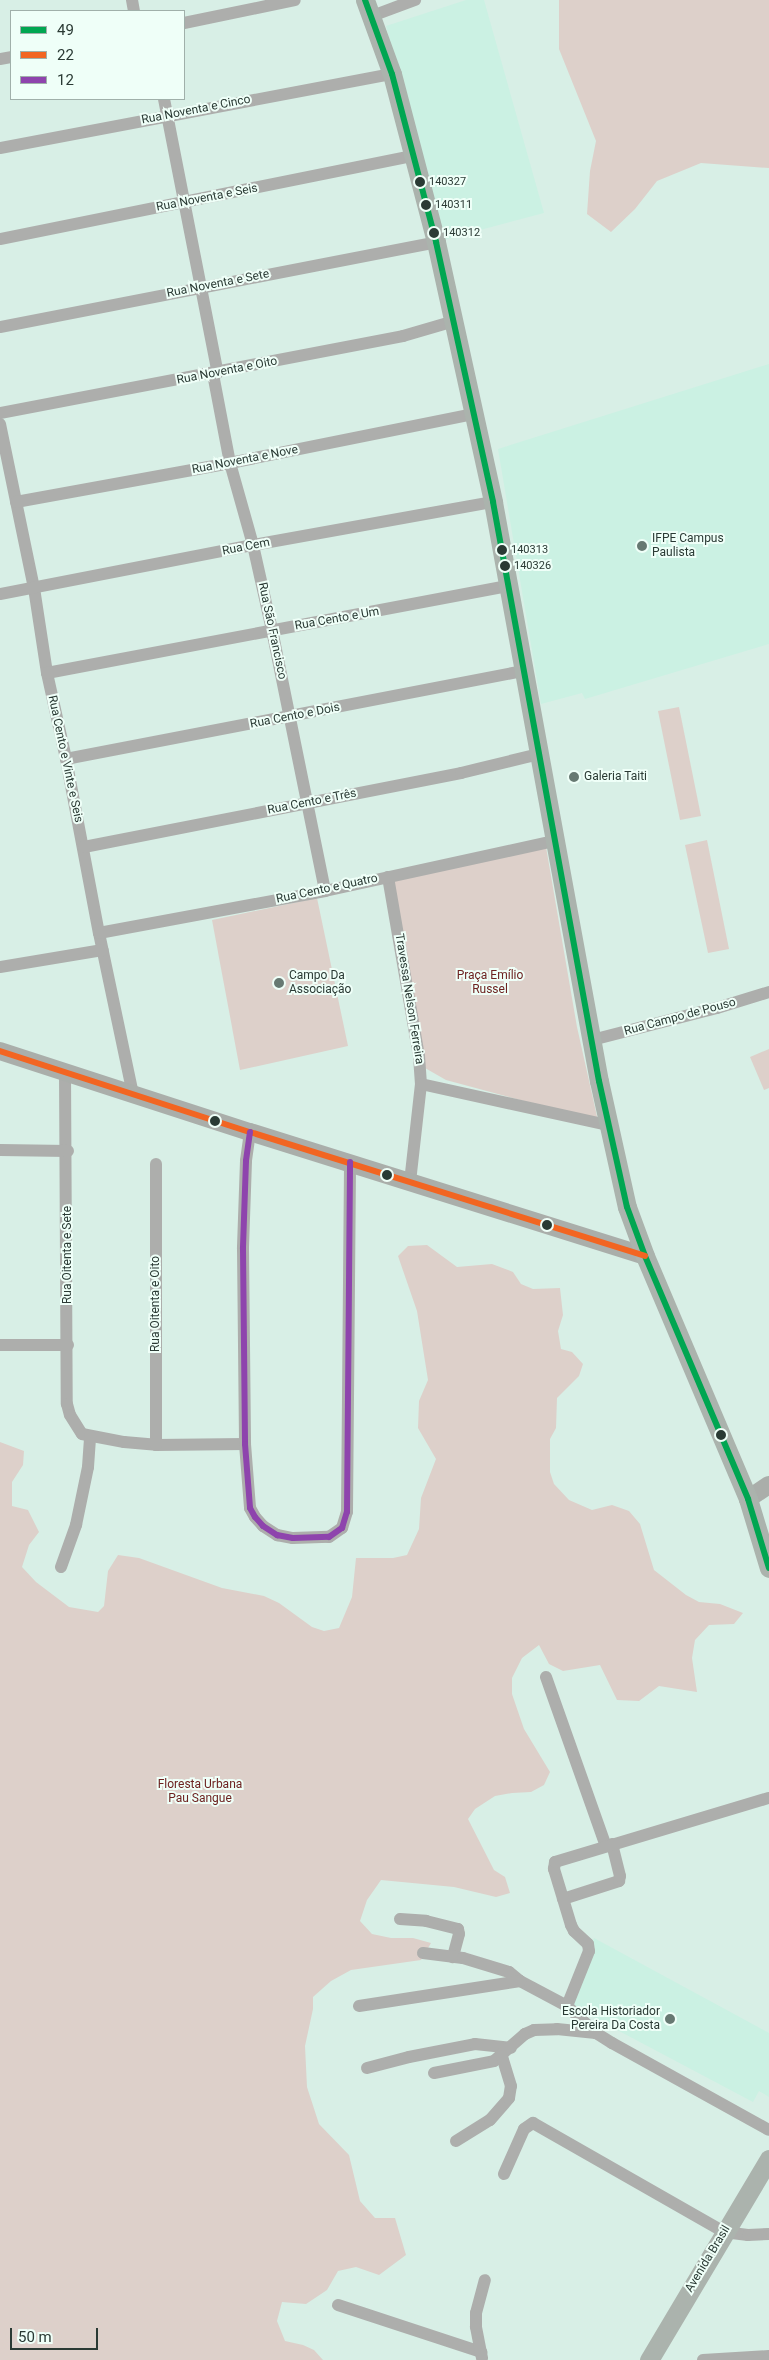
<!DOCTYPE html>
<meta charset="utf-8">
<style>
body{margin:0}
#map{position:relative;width:769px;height:2360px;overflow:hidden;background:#d8efe6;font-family:Roboto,sans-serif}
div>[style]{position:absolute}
.built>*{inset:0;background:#cbf1e3}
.green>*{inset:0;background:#ddd0ca}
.street>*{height:12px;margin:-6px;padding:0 6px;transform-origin:6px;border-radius:6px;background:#adaeac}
.secondary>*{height:18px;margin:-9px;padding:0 9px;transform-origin:9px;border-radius:9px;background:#aaaeaa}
.primary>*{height:19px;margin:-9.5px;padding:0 9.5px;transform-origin:9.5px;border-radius:9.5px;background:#abb3ad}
.bus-1>*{height:6px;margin:-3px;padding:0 3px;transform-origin:3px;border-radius:3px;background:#00a651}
.bus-2>*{height:6px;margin:-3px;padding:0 3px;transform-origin:3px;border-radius:3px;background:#f26522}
.bus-3>*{height:6px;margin:-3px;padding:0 3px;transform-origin:3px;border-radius:3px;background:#8e44ad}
.dots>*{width:14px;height:14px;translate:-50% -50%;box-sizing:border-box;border:2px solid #effff8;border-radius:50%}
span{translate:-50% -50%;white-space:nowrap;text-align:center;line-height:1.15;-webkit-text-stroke:4px #effff8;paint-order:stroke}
.bus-label{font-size:11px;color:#2a3a34}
.left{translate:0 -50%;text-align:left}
.street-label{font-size:12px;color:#2a3a34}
.poi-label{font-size:12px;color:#2a3a34}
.right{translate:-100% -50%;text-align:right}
.park-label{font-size:12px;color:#6d2220}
.legend{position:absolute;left:10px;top:10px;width:175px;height:90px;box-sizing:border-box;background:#effff8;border:1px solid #a0b0aa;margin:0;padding:6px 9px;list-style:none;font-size:15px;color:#2a3a34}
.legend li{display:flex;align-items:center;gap:10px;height:25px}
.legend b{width:25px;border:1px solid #a0b0aa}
.scale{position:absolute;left:10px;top:2328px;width:88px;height:22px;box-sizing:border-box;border:2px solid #2a3a34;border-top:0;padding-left:6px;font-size:15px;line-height:18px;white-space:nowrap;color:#2a3a34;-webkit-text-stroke:4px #effff8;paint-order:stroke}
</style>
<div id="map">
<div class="built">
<i style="clip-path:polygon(466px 0,484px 0,544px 213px,443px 240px,386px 26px)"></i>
<i style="clip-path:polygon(769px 364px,769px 644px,585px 699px,582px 693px,541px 704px,498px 449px)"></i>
<i style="clip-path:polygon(594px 1938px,769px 2033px,769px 2097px,759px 2091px,753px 2102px,570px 2005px,572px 1992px)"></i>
</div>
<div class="green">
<i style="clip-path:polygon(559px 0,769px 0,769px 168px,701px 163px,657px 181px,635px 209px,611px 232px,587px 214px,590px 171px,596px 141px,559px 49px)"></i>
<i style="clip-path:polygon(679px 707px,701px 816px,680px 820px,658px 711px)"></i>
<i style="clip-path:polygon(707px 840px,729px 949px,708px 953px,685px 845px)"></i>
<i style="clip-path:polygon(546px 847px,577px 1027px,598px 1121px,446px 1080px,425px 1068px,393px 880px)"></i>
<i style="clip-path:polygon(317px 898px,348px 1046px,240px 1070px,212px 920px)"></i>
<i style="clip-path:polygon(769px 1049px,769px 1088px,764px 1090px,750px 1057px)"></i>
<i style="clip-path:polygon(427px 1245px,457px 1267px,492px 1264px,513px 1272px,521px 1284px,533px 1289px,560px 1288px,563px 1315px,558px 1331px,561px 1349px,572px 1352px,583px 1364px,579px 1376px,557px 1398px,556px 1428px,550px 1439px,550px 1472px,554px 1484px,569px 1500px,592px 1510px,612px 1505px,629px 1511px,640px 1524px,654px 1570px,686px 1595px,699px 1602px,720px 1604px,743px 1613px,734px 1624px,709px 1625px,695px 1640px,692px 1658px,697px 1692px,659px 1686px,639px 1701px,617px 1700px,600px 1665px,563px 1671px,549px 1664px,539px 1645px,522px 1658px,512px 1678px,512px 1694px,524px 1729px,550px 1772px,544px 1785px,531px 1792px,512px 1793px,495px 1796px,475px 1809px,468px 1819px,494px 1870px,505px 1877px,510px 1893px,496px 1897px,454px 1887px,381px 1880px,367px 1900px,360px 1921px,372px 1934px,391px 1938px,413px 1938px,431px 1943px,421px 1960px,351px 1970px,331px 1981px,313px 1997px,313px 2009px,305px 2046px,307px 2087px,319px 2124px,349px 2155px,360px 2201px,375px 2218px,395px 2218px,406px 2255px,379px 2275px,356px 2267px,338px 2271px,327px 2290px,306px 2304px,282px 2302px,277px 2321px,285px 2341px,303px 2345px,314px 2350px,323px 2360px,0 2360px,0 1442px,24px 1451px,23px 1465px,12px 1482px,12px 1506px,28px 1510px,39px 1532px,29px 1545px,22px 1567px,36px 1582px,69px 1607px,98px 1612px,104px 1606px,108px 1571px,118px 1555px,139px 1558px,222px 1588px,264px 1596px,279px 1603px,312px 1627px,324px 1631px,339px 1628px,352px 1597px,356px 1558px,393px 1558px,407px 1555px,419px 1529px,421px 1498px,436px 1459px,418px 1428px,419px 1401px,428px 1380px,417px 1311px,398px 1256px,408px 1246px)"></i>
</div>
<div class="street">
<i style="left:132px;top:0;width:11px;rotate:80deg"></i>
<i style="left:372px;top:16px;width:46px;rotate:-20.4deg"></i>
<i style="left:184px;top:23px;width:113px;rotate:-11.7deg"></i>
<i style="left:0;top:59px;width:11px;rotate:-10deg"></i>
<i style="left:164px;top:99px;width:279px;rotate:78.9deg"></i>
<i style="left:0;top:148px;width:399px;rotate:-10.7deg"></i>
<i style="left:0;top:239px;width:421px;rotate:-11.4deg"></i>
<i style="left:0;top:327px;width:444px;rotate:-11deg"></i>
<i style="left:213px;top:374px;width:91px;rotate:79.2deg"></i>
<i style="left:230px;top:463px;width:85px;rotate:74.3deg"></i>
<i style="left:253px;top:545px;width:87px;rotate:77.4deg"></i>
<i style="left:272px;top:630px;width:266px;rotate:78.5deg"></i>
<i style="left:0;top:413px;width:410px;rotate:-10.8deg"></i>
<i style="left:403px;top:336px;width:50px;rotate:-16.3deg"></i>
<i style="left:0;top:424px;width:167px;rotate:78.3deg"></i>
<i style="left:34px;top:588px;width:86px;rotate:81.3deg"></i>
<i style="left:47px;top:673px;width:88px;rotate:77.5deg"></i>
<i style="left:66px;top:759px;width:177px;rotate:79.3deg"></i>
<i style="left:99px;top:933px;width:165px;rotate:78.1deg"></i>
<i style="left:16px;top:502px;width:218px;rotate:-10.3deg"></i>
<i style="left:230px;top:463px;width:249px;rotate:-11.4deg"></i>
<i style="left:0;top:594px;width:258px;rotate:-11deg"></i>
<i style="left:253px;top:545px;width:244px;rotate:-10.2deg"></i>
<i style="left:47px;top:673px;width:470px;rotate:-10.7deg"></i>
<i style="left:66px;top:759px;width:466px;rotate:-10.9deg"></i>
<i style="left:84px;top:847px;width:384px;rotate:-11.1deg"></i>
<i style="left:461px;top:773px;width:80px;rotate:-13.7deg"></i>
<i style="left:388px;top:877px;width:182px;rotate:80.2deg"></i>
<i style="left:419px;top:1056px;width:28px;rotate:86deg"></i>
<i style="left:421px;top:1084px;width:99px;rotate:96.4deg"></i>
<i style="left:99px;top:933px;width:230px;rotate:-10.5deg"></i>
<i style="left:325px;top:891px;width:235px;rotate:-12.3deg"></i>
<i style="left:0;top:967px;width:104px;rotate:-9.4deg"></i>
<i style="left:592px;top:1040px;width:129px;rotate:-14.4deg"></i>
<i style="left:717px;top:1008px;width:54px;rotate:-17.1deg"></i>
<i style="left:65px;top:1072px;width:332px;rotate:89.7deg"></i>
<i style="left:67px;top:1404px;width:11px;rotate:75deg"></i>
<i style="left:70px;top:1415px;width:22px;rotate:58deg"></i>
<i style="left:82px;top:1434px;width:43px;rotate:10.8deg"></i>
<i style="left:124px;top:1442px;width:32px;rotate:5deg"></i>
<i style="left:156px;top:1445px;width:89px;rotate:-0.6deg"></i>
<i style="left:421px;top:1084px;width:191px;rotate:12.4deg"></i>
<i style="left:250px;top:1132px;width:29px;rotate:98deg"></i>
<i style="left:246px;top:1161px;width:88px;rotate:92deg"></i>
<i style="left:243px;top:1249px;width:195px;rotate:89.4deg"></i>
<i style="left:245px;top:1444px;width:64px;rotate:85.5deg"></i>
<i style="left:250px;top:1508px;width:10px;rotate:61deg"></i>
<i style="left:255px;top:1517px;width:12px;rotate:48deg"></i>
<i style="left:263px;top:1526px;width:17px;rotate:33deg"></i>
<i style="left:277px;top:1535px;width:16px;rotate:11deg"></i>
<i style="left:293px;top:1538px;width:36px;rotate:-2deg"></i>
<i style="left:329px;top:1537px;width:16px;rotate:-35deg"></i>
<i style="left:342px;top:1528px;width:17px;rotate:-73deg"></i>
<i style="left:347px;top:1512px;width:350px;rotate:-89.5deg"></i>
<i style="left:0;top:1150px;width:68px;rotate:0.8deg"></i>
<i style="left:156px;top:1164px;width:281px;rotate:90deg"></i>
<i style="left:0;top:1345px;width:68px"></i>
<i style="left:61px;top:1567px;width:45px;rotate:-70.3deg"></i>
<i style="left:76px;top:1525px;width:59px;rotate:-78.3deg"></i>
<i style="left:88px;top:1467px;width:31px;rotate:-86deg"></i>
<i style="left:546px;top:1677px;width:179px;rotate:70.5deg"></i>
<i style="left:563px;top:1899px;width:59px;rotate:-17.8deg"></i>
<i style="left:619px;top:1881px;width:5px;rotate:-79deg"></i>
<i style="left:620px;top:1876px;width:33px;rotate:-104deg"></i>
<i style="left:400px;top:1919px;width:26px;rotate:4deg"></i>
<i style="left:426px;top:1921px;width:33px;rotate:14deg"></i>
<i style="left:458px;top:1929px;width:5px;rotate:79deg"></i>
<i style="left:459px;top:1934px;width:24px;rotate:105deg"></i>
<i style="left:423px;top:1953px;width:40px;rotate:7.1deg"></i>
<i style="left:463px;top:1958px;width:48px;rotate:16.9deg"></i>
<i style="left:509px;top:1972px;width:14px;rotate:39deg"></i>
<i style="left:520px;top:1981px;width:53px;rotate:28deg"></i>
<i style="left:567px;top:2006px;width:40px;rotate:43deg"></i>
<i style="left:596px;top:2033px;width:19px;rotate:32deg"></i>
<i style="left:612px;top:2043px;width:179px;rotate:29deg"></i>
<i style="left:359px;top:2006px;width:163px;rotate:-8.8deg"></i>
<i style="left:567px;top:2006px;width:59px;rotate:-68.2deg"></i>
<i style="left:589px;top:1951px;width:7px;rotate:-98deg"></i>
<i style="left:588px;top:1944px;width:19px;rotate:-137deg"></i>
<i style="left:574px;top:1931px;width:7px;rotate:-117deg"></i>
<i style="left:571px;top:1925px;width:59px;rotate:-106.9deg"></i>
<i style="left:554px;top:1869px;width:7px;rotate:-82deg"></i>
<i style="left:555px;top:1862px;width:223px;rotate:-16.7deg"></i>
<i style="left:367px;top:2068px;width:43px;rotate:-14.7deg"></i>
<i style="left:409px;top:2057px;width:67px;rotate:-11.1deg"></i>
<i style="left:475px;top:2044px;width:36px;rotate:6deg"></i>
<i style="left:434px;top:2073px;width:61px;rotate:-11.3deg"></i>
<i style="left:494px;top:2061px;width:41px;rotate:-41.1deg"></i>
<i style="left:525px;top:2034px;width:10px;rotate:-24deg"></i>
<i style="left:534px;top:2030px;width:23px;rotate:-2deg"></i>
<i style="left:557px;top:2029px;width:39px;rotate:6deg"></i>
<i style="left:456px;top:2141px;width:40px;rotate:-32deg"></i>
<i style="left:490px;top:2120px;width:29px;rotate:-49deg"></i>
<i style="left:509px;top:2098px;width:12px;rotate:-81deg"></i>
<i style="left:511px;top:2086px;width:31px;rotate:-107deg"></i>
<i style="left:504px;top:2174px;width:49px;rotate:-66deg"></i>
<i style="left:524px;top:2129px;width:11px;rotate:-34deg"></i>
<i style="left:533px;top:2123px;width:220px;rotate:29.7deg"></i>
<i style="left:724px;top:2232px;width:24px;rotate:7deg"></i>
<i style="left:748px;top:2235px;width:21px;rotate:-3deg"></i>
<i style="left:338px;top:2305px;width:151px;rotate:18.2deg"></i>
<i style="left:482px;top:2358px;width:32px;rotate:-101deg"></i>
<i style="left:476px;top:2327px;width:14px;rotate:-90deg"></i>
<i style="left:476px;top:2313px;width:34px;rotate:-75deg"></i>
<i style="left:703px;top:2360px;width:66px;rotate:-3.5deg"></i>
</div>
<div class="secondary">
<i style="left:0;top:1051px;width:263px;rotate:18deg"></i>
<i style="left:250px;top:1132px;width:414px;rotate:17.4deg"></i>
<i style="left:748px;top:1499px;width:25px;rotate:-34deg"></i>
</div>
<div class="primary">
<i style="left:365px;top:0;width:79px;rotate:70deg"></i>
<i style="left:392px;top:74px;width:174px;rotate:75.3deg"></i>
<i style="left:436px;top:242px;width:266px;rotate:77.6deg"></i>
<i style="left:493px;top:502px;width:589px;rotate:79.63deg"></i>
<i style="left:599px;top:1081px;width:129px;rotate:77.5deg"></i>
<i style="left:627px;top:1207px;width:52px;rotate:69.8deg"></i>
<i style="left:645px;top:1256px;width:264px;rotate:67deg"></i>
<i style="left:748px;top:1499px;width:72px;rotate:73.1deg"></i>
<i style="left:649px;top:2360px;width:234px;rotate:-59.2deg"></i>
</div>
<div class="bus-1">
<i style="left:365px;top:0;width:79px;rotate:70deg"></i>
<i style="left:392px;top:74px;width:174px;rotate:75.3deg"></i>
<i style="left:436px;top:242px;width:266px;rotate:77.6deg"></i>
<i style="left:493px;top:502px;width:589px;rotate:79.63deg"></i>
<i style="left:599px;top:1081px;width:129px;rotate:77.5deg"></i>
<i style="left:627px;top:1207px;width:52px;rotate:69.8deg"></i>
<i style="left:645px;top:1256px;width:264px;rotate:67deg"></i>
<i style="left:748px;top:1499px;width:72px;rotate:73.1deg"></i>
</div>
<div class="bus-2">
<i style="left:0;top:1051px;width:263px;rotate:18deg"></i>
<i style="left:250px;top:1132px;width:414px;rotate:17.4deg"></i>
</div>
<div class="bus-3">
<i style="left:250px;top:1132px;width:29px;rotate:98deg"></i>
<i style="left:246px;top:1161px;width:88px;rotate:92deg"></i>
<i style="left:243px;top:1249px;width:195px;rotate:89.4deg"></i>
<i style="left:245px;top:1444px;width:64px;rotate:85.5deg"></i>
<i style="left:250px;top:1508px;width:10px;rotate:61deg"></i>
<i style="left:255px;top:1517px;width:12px;rotate:48deg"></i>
<i style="left:263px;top:1526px;width:17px;rotate:33deg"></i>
<i style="left:277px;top:1535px;width:16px;rotate:11deg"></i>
<i style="left:293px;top:1538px;width:36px;rotate:-2deg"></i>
<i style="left:329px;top:1537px;width:16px;rotate:-35deg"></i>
<i style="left:342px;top:1528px;width:17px;rotate:-73deg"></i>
<i style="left:347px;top:1512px;width:350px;rotate:-89.5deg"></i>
</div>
<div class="dots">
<i style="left:420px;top:182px;background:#2a3a34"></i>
<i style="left:426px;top:205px;background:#2a3a34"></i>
<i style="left:434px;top:233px;background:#2a3a34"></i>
<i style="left:642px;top:546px;background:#677972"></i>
<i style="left:502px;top:550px;background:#2a3a34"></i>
<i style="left:505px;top:566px;background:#2a3a34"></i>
<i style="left:574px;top:777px;background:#677972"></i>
<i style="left:279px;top:983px;background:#677972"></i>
<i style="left:215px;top:1121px;background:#2a3a34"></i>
<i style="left:387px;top:1175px;background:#2a3a34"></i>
<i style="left:547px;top:1225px;background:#2a3a34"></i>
<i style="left:721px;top:1435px;background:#2a3a34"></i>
<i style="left:670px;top:2019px;background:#677972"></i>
</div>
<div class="bus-label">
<span class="left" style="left:429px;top:182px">140327</span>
<span class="left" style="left:435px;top:205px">140311</span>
<span class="left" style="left:443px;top:233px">140312</span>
<span class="left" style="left:511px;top:550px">140313</span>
<span class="left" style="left:514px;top:566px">140326</span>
</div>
<div class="street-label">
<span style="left:196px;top:110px;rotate:-11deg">Rua Noventa e Cinco</span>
<span style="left:207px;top:198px;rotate:-11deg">Rua Noventa e Seis</span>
<span style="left:218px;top:284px;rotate:-11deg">Rua Noventa e Sete</span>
<span style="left:227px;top:371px;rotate:-11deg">Rua Noventa e Oito</span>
<span style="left:245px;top:460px;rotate:-11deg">Rua Noventa e Nove</span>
<span style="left:246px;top:547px;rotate:-11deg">Rua Cem</span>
<span style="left:337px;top:619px;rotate:-10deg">Rua Cento e Um</span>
<span style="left:272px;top:631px;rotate:78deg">Rua São Francisco</span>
<span style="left:295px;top:716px;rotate:-11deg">Rua Cento e Dois</span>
<span style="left:65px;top:759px;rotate:78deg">Rua Cento e Vinte e Seis</span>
<span style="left:312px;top:802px;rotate:-11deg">Rua Cento e Três</span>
<span style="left:327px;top:889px;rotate:-12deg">Rua Cento e Quatro</span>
<span style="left:409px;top:999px;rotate:81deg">Travessa Nelson Ferreira</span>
<span style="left:680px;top:1017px;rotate:-15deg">Rua Campo de Pouso</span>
<span style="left:68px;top:1255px;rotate:-90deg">Rua Oitenta e Sete</span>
<span style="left:156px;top:1304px;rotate:-90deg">Rua Oitenta e Oito</span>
<span style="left:708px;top:2259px;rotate:-59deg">Avenida Brasil</span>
</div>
<div class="poi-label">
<span class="left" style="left:652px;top:546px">IFPE Campus<br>Paulista</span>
<span class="left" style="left:584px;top:777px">Galeria Taiti</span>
<span class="left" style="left:289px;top:983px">Campo Da<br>Associação</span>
<span class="right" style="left:660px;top:2019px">Escola Historiador<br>Pereira Da Costa</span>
</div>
<div class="park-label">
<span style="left:490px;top:983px">Praça Emílio<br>Russel</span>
<span style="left:200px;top:1792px">Floresta Urbana<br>Pau Sangue</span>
</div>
<ul class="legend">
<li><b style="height:6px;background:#00a651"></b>49</li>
<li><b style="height:6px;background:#f26522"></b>22</li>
<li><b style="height:6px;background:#8e44ad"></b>12</li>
</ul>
<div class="scale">50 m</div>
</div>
